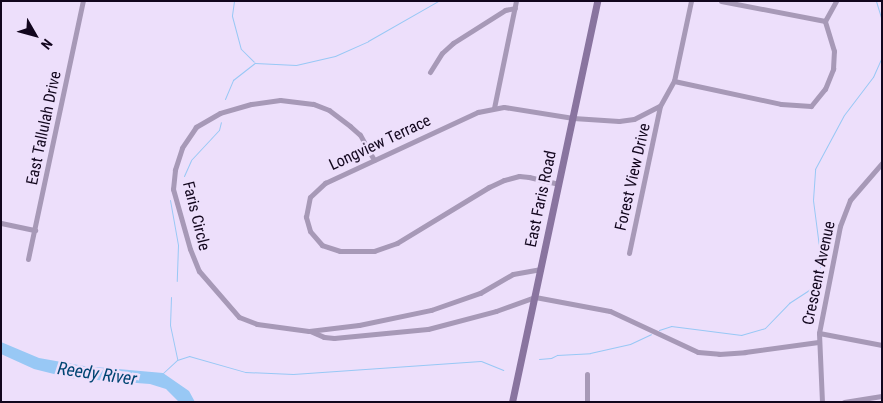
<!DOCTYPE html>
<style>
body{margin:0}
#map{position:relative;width:883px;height:403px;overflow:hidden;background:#eddffb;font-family:"Roboto Condensed",sans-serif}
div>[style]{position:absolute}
.water>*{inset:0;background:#98c8f5}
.stream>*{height:1px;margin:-0.5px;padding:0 0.5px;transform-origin:0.5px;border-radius:0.5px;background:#98c8f5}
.street>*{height:5px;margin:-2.5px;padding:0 2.5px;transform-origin:2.5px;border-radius:2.5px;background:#a799b7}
.secondary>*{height:7px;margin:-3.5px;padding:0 3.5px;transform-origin:3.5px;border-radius:3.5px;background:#89749f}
span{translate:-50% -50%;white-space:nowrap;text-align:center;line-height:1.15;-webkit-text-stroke:5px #eddffb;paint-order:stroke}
.street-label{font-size:16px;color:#12061d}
.water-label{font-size:18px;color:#004573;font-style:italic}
.frame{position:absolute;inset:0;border:2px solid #12061d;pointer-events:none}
.north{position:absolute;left:10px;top:10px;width:50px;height:50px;-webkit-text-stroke:4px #eddffb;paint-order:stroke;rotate:128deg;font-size:14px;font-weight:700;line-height:20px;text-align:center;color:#12061d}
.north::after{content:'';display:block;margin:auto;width:18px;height:22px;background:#12061d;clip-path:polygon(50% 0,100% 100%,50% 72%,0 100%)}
</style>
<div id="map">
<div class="water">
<i style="clip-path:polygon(1px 342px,39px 358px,84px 366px,163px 373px,189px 391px,195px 402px,179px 402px,166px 389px,150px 384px,70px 378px,34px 369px,1px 354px)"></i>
</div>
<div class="stream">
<i style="left:234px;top:1px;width:15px;rotate:98deg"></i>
<i style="left:232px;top:16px;width:34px;rotate:75deg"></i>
<i style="left:241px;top:49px;width:18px;rotate:45deg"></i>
<i style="left:876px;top:1px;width:21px;rotate:73deg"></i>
<i style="left:225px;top:99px;width:21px;rotate:-67deg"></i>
<i style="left:233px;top:80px;width:28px;rotate:-38deg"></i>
<i style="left:255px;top:63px;width:41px;rotate:2.8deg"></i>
<i style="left:296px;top:65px;width:40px;rotate:-13deg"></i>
<i style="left:335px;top:56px;width:36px;rotate:-24deg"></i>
<i style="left:368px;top:41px;width:81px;rotate:-29.7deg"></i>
<i style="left:184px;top:176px;width:17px;rotate:-66deg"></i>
<i style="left:191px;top:160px;width:41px;rotate:-47deg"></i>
<i style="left:219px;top:130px;width:8px;rotate:-76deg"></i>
<i style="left:170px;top:200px;width:46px;rotate:79.9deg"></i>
<i style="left:178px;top:245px;width:36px;rotate:92deg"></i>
<i style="left:171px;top:297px;width:28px;rotate:92deg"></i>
<i style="left:170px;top:325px;width:35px;rotate:78deg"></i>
<i style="left:659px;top:330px;width:13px;rotate:-18deg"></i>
<i style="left:671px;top:326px;width:71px;rotate:7.3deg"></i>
<i style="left:741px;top:335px;width:25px;rotate:-16deg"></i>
<i style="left:765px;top:328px;width:35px;rotate:-46deg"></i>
<i style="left:789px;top:303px;width:33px;rotate:-33deg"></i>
<i style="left:817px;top:285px;width:8px;rotate:-67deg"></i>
<i style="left:820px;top:278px;width:24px;rotate:-90deg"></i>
<i style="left:820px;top:254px;width:54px;rotate:-97.4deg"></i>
<i style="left:813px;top:200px;width:31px;rotate:-86deg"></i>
<i style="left:815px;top:169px;width:61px;rotate:-61.8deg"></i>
<i style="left:844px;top:115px;width:48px;rotate:-52.7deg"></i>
<i style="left:873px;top:77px;width:22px;rotate:-66deg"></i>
<i style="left:539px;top:359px;width:12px;rotate:-5deg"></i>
<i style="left:551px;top:358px;width:7px;rotate:-27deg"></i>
<i style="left:557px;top:355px;width:33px;rotate:-3deg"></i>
<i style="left:590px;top:353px;width:41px;rotate:-12.7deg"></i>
<i style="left:630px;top:344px;width:23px;rotate:-25deg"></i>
<i style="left:163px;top:373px;width:19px;rotate:-43deg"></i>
<i style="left:177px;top:360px;width:13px;rotate:-18deg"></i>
<i style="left:189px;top:356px;width:58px;rotate:15.9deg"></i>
<i style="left:245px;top:372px;width:48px;rotate:2.4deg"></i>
<i style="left:293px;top:374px;width:188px;rotate:-4deg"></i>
<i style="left:481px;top:361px;width:24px;rotate:22deg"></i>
</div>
<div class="street">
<i style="left:721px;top:1px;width:106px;rotate:10.9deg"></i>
<i style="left:430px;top:72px;width:22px;rotate:-58deg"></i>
<i style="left:442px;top:53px;width:15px;rotate:-42deg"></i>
<i style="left:453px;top:43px;width:62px;rotate:-32.4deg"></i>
<i style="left:505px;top:10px;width:10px;rotate:-11deg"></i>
<i style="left:674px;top:81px;width:109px;rotate:12.1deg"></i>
<i style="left:781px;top:104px;width:30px;rotate:4deg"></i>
<i style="left:811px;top:106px;width:22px;rotate:-51deg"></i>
<i style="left:825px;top:89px;width:22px;rotate:-68deg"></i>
<i style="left:833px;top:69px;width:18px;rotate:-87deg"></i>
<i style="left:834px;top:51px;width:31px;rotate:-107deg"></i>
<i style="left:825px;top:21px;width:23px;rotate:-61deg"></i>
<i style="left:494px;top:108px;width:109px;rotate:-78.4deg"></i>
<i style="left:374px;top:160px;width:29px;rotate:-119deg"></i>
<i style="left:360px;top:135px;width:13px;rotate:-138deg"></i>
<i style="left:350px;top:126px;width:26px;rotate:-143deg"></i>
<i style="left:329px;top:110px;width:17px;rotate:-159deg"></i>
<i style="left:313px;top:104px;width:33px;rotate:-173deg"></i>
<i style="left:280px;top:100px;width:29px;rotate:172deg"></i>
<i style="left:251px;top:104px;width:32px;rotate:164deg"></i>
<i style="left:220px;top:113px;width:28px;rotate:150deg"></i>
<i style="left:196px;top:127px;width:25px;rotate:124deg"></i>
<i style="left:182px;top:148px;width:23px;rotate:108deg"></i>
<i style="left:175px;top:170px;width:19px;rotate:96deg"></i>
<i style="left:173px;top:189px;width:62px;rotate:74.2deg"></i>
<i style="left:190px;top:249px;width:24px;rotate:68deg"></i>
<i style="left:199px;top:271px;width:61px;rotate:49deg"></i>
<i style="left:239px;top:317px;width:19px;rotate:21deg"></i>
<i style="left:257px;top:324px;width:52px;rotate:7.7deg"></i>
<i style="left:309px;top:331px;width:50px;rotate:-6.8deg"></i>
<i style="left:359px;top:325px;width:74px;rotate:-11.8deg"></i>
<i style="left:431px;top:310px;width:52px;rotate:-19.1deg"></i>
<i style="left:480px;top:293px;width:38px;rotate:-30deg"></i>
<i style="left:513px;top:274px;width:27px;rotate:-10deg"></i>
<i style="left:559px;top:184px;width:31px;rotate:-167deg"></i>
<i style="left:529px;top:177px;width:10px;rotate:-174deg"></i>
<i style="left:519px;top:176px;width:16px;rotate:165deg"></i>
<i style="left:504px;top:180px;width:17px;rotate:155deg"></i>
<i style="left:489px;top:187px;width:108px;rotate:148.7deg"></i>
<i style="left:397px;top:243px;width:24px;rotate:161deg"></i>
<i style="left:374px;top:251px;width:34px;rotate:180deg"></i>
<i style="left:340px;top:251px;width:19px;rotate:-162deg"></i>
<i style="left:322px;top:245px;width:18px;rotate:-131deg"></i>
<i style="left:310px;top:231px;width:15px;rotate:-106deg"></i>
<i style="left:306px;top:217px;width:20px;rotate:-79deg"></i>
<i style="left:310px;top:197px;width:21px;rotate:-43deg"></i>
<i style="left:325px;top:183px;width:169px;rotate:-24.9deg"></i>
<i style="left:478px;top:112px;width:26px;rotate:-11deg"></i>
<i style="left:504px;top:107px;width:70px;rotate:9.1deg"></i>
<i style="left:573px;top:118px;width:46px;rotate:3.7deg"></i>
<i style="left:619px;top:121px;width:15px;rotate:-8deg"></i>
<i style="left:634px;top:119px;width:29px;rotate:-27deg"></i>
<i style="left:660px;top:106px;width:29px;rotate:-61deg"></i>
<i style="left:674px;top:81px;width:82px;rotate:-78deg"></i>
<i style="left:1px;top:223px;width:35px;rotate:12deg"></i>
<i style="left:629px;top:253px;width:150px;rotate:-78.1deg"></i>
<i style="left:28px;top:259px;width:264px;rotate:-78deg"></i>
<i style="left:310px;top:331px;width:15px;rotate:23deg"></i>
<i style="left:324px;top:337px;width:10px;rotate:6deg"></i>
<i style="left:334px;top:338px;width:94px;rotate:-5.5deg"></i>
<i style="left:428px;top:329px;width:70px;rotate:-14.8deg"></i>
<i style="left:496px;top:311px;width:41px;rotate:-19.7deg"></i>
<i style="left:535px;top:297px;width:76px;rotate:10.6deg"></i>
<i style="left:610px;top:311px;width:97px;rotate:25deg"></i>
<i style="left:698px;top:352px;width:21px;rotate:5deg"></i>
<i style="left:719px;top:354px;width:26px;rotate:-4deg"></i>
<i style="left:745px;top:352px;width:74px;rotate:-7.8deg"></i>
<i style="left:819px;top:333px;width:64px;rotate:10.8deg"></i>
<i style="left:587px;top:402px;width:28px;rotate:-90deg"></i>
<i style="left:822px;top:402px;width:69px;rotate:-92.5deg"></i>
<i style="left:819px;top:333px;width:109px;rotate:-78.9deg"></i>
<i style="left:840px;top:226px;width:28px;rotate:-69deg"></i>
<i style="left:850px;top:200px;width:49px;rotate:-49.1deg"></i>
<i style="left:844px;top:402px;width:38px;rotate:-9deg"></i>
</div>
<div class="secondary">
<i style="left:512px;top:402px;width:410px;rotate:-78deg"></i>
</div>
<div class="street-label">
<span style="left:44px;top:128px;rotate:-78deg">East Tallulah Drive</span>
<span style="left:380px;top:143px;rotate:-25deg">Longview Terrace</span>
<span style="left:633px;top:177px;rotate:-77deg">Forest View Drive</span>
<span style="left:541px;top:199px;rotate:-78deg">East Faris Road</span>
<span style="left:196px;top:216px;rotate:76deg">Faris Circle</span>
<span style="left:819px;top:273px;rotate:-78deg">Crescent Avenue</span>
</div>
<div class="water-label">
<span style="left:97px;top:374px;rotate:8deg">Reedy River</span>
</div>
<div class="frame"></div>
<div class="north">N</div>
</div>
